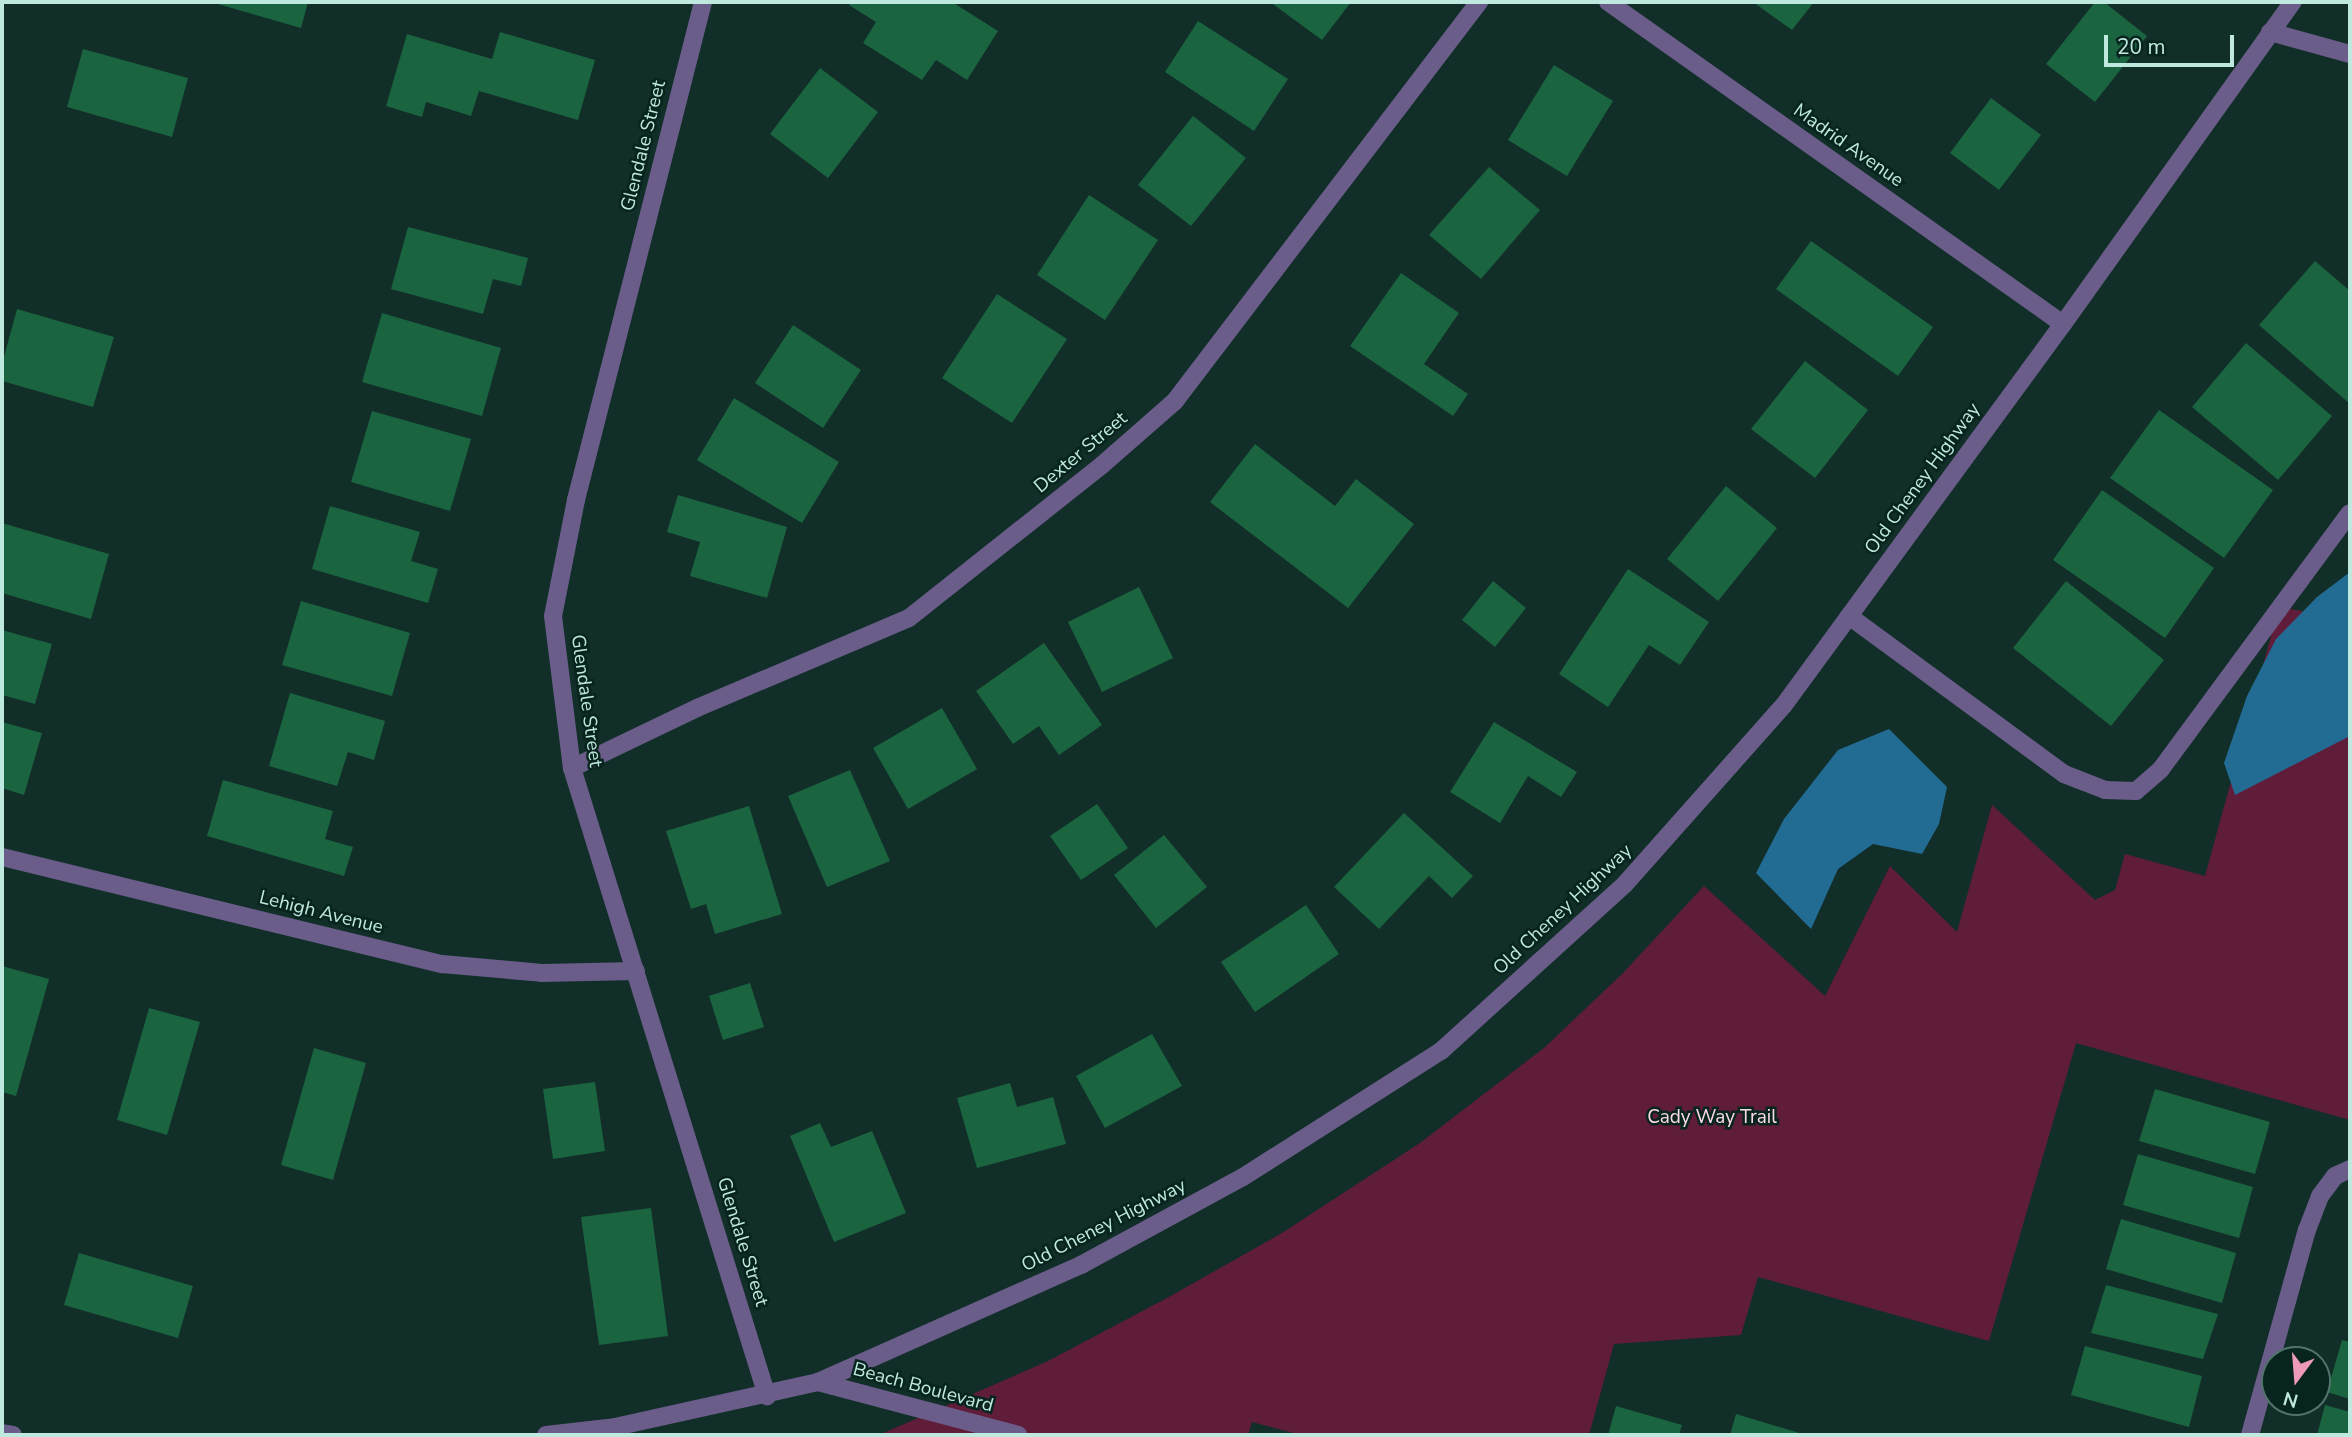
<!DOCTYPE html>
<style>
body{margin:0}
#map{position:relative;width:2352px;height:1437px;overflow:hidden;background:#112e28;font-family:"Nunito Sans",sans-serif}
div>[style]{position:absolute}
.green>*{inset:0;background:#601d3a}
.water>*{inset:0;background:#226c94}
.building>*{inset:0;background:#1b6440}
.minor>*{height:18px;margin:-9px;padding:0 9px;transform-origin:9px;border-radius:9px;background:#6a5d8a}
span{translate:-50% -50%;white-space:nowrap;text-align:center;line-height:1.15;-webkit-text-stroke:5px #07241e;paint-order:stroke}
.street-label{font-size:19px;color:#bfe9de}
.park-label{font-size:19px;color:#fbdbe5}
.frame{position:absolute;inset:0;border:4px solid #bfe9de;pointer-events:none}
.north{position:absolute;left:2261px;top:1346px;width:70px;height:70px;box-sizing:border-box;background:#07241e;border:2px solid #51736b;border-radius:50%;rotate:196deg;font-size:19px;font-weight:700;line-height:28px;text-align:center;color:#bfe9de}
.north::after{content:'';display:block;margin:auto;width:24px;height:32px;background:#ef9ab8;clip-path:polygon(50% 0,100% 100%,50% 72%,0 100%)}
.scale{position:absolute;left:2104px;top:35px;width:130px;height:32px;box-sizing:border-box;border:4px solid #bfe9de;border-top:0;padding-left:9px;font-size:21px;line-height:24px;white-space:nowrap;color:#bfe9de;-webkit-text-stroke:5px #07241e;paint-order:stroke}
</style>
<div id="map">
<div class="green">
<i style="clip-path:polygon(2279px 607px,2350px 619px,2350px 1120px,2076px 1043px,1989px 1341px,1758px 1277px,1741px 1335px,1614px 1344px,1589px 1435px,1301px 1435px,1252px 1422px,1248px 1435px,879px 1435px,1048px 1361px,1169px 1297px,1282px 1233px,1420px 1143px,1544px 1048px,1622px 974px,1704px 886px,1825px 996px,1890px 866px,1957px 932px,1992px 805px,2095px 900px,2115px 890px,2125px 854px,2205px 876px)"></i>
</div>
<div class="water">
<i style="clip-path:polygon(2350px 572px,2350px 736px,2235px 795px,2224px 763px,2247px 696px,2276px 639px,2317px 597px)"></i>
<i style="clip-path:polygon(1889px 729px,1947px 787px,1939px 824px,1922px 854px,1873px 844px,1838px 869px,1811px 929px,1756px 873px,1784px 819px,1838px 750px)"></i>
</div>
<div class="building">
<i style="clip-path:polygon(211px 2px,308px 2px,301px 28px)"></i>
<i style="clip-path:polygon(851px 2px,952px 2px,998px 31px,967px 80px,936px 60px,922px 80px,863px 43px,876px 22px,849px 5px)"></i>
<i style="clip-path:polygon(1270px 2px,1351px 2px,1322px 40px)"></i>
<i style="clip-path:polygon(1753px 2px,1814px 2px,1792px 30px)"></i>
<i style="clip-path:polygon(2095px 2px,2104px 2px,2147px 36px,2095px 102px,2046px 64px)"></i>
<i style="clip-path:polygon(1198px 21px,1288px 79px,1254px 131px,1165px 72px)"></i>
<i style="clip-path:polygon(500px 32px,595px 60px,578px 120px,479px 91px,471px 116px,426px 102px,422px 117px,386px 106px,407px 34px,492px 59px)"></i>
<i style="clip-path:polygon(83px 49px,188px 78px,172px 137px,67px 107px)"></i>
<i style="clip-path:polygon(1554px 65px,1613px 101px,1567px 176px,1508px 140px)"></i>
<i style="clip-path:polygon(820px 68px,878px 112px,828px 178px,770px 134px)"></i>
<i style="clip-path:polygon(1991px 98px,2041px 135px,1999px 190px,1950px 153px)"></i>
<i style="clip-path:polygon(1193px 116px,1246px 158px,1191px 226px,1138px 185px)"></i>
<i style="clip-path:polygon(1489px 167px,1540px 210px,1481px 279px,1429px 235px)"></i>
<i style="clip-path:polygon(1089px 195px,1158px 240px,1105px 320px,1037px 275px)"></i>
<i style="clip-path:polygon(408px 227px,528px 258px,521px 286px,493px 279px,483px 314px,391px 289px)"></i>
<i style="clip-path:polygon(1811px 241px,1933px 327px,1898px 376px,1776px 289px)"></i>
<i style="clip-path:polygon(2315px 261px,2350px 291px,2350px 404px,2259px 325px)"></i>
<i style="clip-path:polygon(1401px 273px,1459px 313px,1424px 364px,1468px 394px,1453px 416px,1350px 346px)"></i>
<i style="clip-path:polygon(997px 294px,1067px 339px,1012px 423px,942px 378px)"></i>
<i style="clip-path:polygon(17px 309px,114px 337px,93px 407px,2px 381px,2px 364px)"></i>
<i style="clip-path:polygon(382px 313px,501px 348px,482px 416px,362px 382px)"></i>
<i style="clip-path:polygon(793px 325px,861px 370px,823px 428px,755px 383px)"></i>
<i style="clip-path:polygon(2246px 343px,2332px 416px,2278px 480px,2192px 407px)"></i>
<i style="clip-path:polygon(1805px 361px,1868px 410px,1815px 478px,1751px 429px)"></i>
<i style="clip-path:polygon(734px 398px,839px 462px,802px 523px,697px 460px)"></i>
<i style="clip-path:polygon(2159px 410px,2273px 490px,2224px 558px,2110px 478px)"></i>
<i style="clip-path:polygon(372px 411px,471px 439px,450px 511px,351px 482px)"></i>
<i style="clip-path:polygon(1255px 444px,1335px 506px,1356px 479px,1414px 524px,1348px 608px,1210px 502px)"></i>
<i style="clip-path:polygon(1726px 486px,1777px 528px,1718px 601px,1667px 559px)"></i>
<i style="clip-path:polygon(2102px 490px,2214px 568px,2165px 638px,2053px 560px)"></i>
<i style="clip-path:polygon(678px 495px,787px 527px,767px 598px,690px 576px,700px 542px,667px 532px)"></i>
<i style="clip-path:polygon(330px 506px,420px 532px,411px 561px,438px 569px,428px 603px,312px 569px)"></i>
<i style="clip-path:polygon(2px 523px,109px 554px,91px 619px,2px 593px)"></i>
<i style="clip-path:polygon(1628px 569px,1709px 622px,1680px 665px,1649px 645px,1608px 707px,1559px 674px)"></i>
<i style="clip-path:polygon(1493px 581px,1526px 608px,1495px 647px,1462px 620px)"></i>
<i style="clip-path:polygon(2066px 581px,2164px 660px,2111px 726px,2013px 648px)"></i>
<i style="clip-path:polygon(1139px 587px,1173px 658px,1102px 692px,1068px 622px)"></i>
<i style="clip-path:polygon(301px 601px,410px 633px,392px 696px,282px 665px)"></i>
<i style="clip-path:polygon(2px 630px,52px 644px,35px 704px,2px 695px)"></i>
<i style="clip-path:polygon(1044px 643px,1102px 725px,1059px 755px,1039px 726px,1013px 744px,976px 691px)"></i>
<i style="clip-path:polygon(290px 693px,385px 721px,374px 760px,348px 752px,337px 786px,269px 766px)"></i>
<i style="clip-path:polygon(942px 708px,977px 769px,908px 809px,873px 748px)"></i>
<i style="clip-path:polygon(2px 722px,42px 733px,24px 795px,2px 788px)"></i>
<i style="clip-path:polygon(1494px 722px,1577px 772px,1561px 797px,1528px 776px,1500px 823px,1450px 792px)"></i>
<i style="clip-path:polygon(850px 770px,890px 861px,827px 887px,788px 796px)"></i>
<i style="clip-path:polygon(223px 780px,333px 811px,325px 839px,353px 847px,344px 876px,207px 836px)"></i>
<i style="clip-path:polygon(1097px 804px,1128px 848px,1081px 880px,1050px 836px)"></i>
<i style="clip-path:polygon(749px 806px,782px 914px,715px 934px,706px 904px,691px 909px,666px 831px)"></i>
<i style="clip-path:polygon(1404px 813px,1473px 876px,1452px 898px,1429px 876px,1379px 929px,1334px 887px)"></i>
<i style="clip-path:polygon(1164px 835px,1207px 887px,1156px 928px,1114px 875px)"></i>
<i style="clip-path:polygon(1306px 905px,1339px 954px,1255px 1012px,1221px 962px)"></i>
<i style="clip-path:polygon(2px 966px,49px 979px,16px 1096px,2px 1092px)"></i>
<i style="clip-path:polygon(750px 983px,764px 1027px,723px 1040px,709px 996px)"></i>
<i style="clip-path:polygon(149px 1008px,200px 1022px,167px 1135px,117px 1120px)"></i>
<i style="clip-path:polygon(1152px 1034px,1182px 1086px,1105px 1128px,1076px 1076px)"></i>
<i style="clip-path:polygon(314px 1048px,366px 1063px,333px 1180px,281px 1165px)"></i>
<i style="clip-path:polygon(595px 1082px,605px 1151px,553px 1159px,543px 1089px)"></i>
<i style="clip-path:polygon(1010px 1083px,1017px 1107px,1053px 1097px,1066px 1144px,977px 1168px,957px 1098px)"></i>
<i style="clip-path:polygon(2155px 1089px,2270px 1122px,2255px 1174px,2139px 1141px)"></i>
<i style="clip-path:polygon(820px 1123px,831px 1147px,872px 1131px,906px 1213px,834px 1242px,790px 1136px)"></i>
<i style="clip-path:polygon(2138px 1154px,2253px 1187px,2239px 1238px,2123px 1205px)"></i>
<i style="clip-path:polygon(651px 1208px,668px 1336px,599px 1345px,581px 1217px)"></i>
<i style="clip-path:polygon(2121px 1219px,2236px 1253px,2222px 1303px,2106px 1269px)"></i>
<i style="clip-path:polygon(79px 1253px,193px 1286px,178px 1338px,64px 1305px)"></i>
<i style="clip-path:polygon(2106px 1285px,2218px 1314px,2203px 1359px,2091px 1333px)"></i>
<i style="clip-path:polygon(2342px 1340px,2350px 1342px,2350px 1399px,2327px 1392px)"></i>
<i style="clip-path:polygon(2085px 1346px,2202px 1376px,2189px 1427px,2071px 1395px)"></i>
<i style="clip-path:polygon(2325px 1405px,2350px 1412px,2350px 1435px,2317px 1435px)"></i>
<i style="clip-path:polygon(1616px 1406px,1682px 1425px,1679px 1435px,1608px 1435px)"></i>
<i style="clip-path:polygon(1736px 1414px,1806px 1435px,1730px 1435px)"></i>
</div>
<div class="minor">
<i style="left:703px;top:2px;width:514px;rotate:104.31deg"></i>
<i style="left:576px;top:500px;width:118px;rotate:101.2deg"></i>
<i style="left:553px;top:616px;width:153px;rotate:82.9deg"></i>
<i style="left:572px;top:768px;width:658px;rotate:72.75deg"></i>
<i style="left:1608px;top:2px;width:557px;rotate:35.29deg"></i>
<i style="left:2270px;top:32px;width:83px;rotate:15.4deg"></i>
<i style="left:1849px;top:616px;width:267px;rotate:36.3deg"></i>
<i style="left:2064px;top:774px;width:44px;rotate:21.3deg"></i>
<i style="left:2105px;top:790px;width:31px;rotate:2deg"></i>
<i style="left:2136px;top:791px;width:33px;rotate:-41deg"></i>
<i style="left:2161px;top:769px;width:318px;rotate:-53.6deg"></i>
<i style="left:572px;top:768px;width:139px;rotate:-25.6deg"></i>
<i style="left:697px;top:708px;width:230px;rotate:-23deg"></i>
<i style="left:909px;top:618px;width:246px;rotate:-38.4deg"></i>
<i style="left:1102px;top:465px;width:97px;rotate:-41.2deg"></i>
<i style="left:1175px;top:401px;width:502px;rotate:-52.7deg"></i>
<i style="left:2px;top:857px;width:453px;rotate:13.7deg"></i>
<i style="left:442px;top:964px;width:100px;rotate:5.1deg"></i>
<i style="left:542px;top:973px;width:94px;rotate:-1.2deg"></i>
<i style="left:818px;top:1382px;width:207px;rotate:14.8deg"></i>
<i style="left:2px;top:1433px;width:11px;rotate:10deg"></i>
<i style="left:546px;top:1435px;width:69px;rotate:-6.6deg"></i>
<i style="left:615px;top:1427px;width:208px;rotate:-12.5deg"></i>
<i style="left:818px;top:1382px;width:288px;rotate:-24deg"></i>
<i style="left:1081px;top:1265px;width:184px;rotate:-28.5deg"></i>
<i style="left:1243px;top:1177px;width:235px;rotate:-32.5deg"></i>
<i style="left:1441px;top:1051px;width:248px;rotate:-42.2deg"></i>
<i style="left:1625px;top:884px;width:239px;rotate:-48.4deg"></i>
<i style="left:1784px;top:705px;width:472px;rotate:-53.8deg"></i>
<i style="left:2063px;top:324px;width:396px;rotate:-54.5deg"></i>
<i style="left:2250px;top:1435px;width:213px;rotate:-74.5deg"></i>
<i style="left:2307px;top:1230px;width:36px;rotate:-69deg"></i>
<i style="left:2320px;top:1196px;width:25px;rotate:-53deg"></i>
<i style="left:2335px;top:1176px;width:17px;rotate:-25deg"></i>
</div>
<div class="street-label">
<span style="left:644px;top:146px;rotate:-76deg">Glendale Street</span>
<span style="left:1848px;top:146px;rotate:35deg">Madrid Avenue</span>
<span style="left:1081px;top:453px;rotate:-40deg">Dexter Street</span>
<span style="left:1923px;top:479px;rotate:-54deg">Old Cheney Highway</span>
<span style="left:586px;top:701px;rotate:82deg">Glendale Street</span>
<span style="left:1563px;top:910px;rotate:-43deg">Old Cheney Highway</span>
<span style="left:321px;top:913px;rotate:14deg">Lehigh Avenue</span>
<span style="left:1104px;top:1226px;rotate:-27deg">Old Cheney Highway</span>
<span style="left:742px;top:1242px;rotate:73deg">Glendale Street</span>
<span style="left:923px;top:1388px;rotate:15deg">Beach Boulevard</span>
</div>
<div class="park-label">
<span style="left:1712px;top:1118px">Cady Way Trail</span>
</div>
<div class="frame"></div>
<div class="north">N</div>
<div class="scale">20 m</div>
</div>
